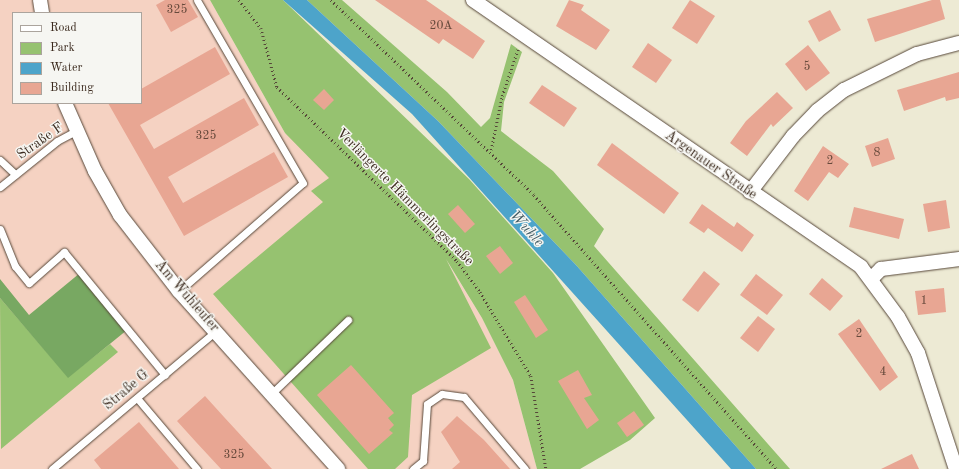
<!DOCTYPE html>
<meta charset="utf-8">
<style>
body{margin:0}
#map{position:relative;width:959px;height:469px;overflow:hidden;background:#edead4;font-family:"Old Standard TT",serif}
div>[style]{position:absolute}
.built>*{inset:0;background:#f5d2c2}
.green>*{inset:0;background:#96c270}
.forest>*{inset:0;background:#78a862}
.water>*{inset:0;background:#4da4ca}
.building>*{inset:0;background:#e8a693}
.path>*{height:2.5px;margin-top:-1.25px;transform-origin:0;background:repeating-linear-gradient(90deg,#564739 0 1px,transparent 0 4px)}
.roads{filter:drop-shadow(0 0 1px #564739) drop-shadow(0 0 1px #564739)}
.service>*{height:7px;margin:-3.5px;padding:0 3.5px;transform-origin:3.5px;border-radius:3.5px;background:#fff}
.minor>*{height:14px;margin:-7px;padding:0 7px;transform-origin:7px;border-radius:7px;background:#fff}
span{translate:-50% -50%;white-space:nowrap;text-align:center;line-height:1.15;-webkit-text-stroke:3px #f6f6f2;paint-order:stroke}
.number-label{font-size:12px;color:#66493b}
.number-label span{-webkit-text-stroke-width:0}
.street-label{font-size:14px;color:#3b2a1e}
.water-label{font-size:15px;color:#425b63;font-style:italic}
.legend{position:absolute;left:12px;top:12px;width:130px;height:92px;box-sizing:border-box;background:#f6f6f2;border:1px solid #aba49d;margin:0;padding:5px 7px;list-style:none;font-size:12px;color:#3b2a1e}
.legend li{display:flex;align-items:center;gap:8px;height:20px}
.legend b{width:20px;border:1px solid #aba49d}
</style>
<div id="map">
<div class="built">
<i style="clip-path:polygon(evenodd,0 0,210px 0,285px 133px,443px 255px,482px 318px,513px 380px,537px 469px,0 469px,0 0,13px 13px,141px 13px,141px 103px,13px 103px,13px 13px)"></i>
</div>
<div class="green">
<i style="clip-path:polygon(210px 0,283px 0,469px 179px,553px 273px,655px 418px,630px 440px,580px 469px,537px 469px,513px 380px,482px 318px,446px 259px,491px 348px,412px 395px,408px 457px,395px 469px,368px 469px,213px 294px,323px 202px,311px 191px,329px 178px,285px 133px)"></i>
<i style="clip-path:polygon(307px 0,342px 0,447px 92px,481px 127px,490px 118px,511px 44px,522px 52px,504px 102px,501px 131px,553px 171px,604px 229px,594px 246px,790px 469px,756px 469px,576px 265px,438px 121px)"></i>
<i style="clip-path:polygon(0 298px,68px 377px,110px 344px,118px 352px,1px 449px)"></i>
</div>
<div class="forest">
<i style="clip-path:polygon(80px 273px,127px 330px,68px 378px,0 298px,0 279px,29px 315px)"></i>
</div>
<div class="water">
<i style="clip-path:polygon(283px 0,307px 0,438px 121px,576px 265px,756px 469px,731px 469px,412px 114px)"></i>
</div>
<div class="building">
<i style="clip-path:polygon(165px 0,188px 0,198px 17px,171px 32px,156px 5px)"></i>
<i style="clip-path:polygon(375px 0,426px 0,485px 41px,473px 59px,443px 39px,439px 44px)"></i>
<i style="clip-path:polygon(569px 0,584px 5px,581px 10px,610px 30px,596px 50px,556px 26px)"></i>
<i style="clip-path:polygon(690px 0,715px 16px,697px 44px,672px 28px)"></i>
<i style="clip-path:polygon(932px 0,940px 0,945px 19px,875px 42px,867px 19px)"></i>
<i style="clip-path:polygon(830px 10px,841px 30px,819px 42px,808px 21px)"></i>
<i style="clip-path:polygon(648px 43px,672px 60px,656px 83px,632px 67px)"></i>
<i style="clip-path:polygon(808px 45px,830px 73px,806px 91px,785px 64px)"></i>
<i style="clip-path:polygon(215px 47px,230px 74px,140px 125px,154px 149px,244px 98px,259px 125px,168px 177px,183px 203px,274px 152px,288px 177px,184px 236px,108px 103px,141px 103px,141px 89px)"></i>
<i style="clip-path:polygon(959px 72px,959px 98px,946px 101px,945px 97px,904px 111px,897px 90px)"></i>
<i style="clip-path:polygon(542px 85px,577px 108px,564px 127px,529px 103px)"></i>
<i style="clip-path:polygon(324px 89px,334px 100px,324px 110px,313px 100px)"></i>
<i style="clip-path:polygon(777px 92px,793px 108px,773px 127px,771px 124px,747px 156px,730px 143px,746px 121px)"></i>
<i style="clip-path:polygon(888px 138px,895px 159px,872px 167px,865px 146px)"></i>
<i style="clip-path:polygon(612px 143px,679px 193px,664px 214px,597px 165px)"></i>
<i style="clip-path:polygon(823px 146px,849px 164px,838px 178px,829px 172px,808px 201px,794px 191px)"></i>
<i style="clip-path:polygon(946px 200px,950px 228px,928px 232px,923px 204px)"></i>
<i style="clip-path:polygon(702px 204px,734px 227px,737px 222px,754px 235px,742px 252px,708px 228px,704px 233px,689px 223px)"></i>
<i style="clip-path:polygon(458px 205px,475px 224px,465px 233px,448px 214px)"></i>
<i style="clip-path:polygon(854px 207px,904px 219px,899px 239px,849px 227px)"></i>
<i style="clip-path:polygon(500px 246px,513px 263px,500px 274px,486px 256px)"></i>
<i style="clip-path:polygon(704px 271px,720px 284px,698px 312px,682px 300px)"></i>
<i style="clip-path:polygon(756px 274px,783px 295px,767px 315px,740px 295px)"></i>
<i style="clip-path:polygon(822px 278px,843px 296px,830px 311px,809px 294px)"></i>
<i style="clip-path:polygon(944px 288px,946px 312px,918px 315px,915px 291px)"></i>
<i style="clip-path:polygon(525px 295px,548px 330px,536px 338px,514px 302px)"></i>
<i style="clip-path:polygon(758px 316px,775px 329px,758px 352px,740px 338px)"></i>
<i style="clip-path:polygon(859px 319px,898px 377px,880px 391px,838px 334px)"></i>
<i style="clip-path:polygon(351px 365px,394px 413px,388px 418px,394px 425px,389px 430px,393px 433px,369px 454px,317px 395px)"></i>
<i style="clip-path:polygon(578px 370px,592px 395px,584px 398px,599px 420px,587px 429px,558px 381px)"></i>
<i style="clip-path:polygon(205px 396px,224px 417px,272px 469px,221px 469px,196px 442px,177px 421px)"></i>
<i style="clip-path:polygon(634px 411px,644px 425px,627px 437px,617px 423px)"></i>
<i style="clip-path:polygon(457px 416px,484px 440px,510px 469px,452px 469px,460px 462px,441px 432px)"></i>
<i style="clip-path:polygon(139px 422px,179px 469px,101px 469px,94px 460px)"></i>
<i style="clip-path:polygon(912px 454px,919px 469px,881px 469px)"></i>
</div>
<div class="path">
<i style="left:239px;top:0;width:36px;rotate:52deg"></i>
<i style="left:261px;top:28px;width:61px;rotate:74.8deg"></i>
<i style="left:277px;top:87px;width:250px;rotate:44deg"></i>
<i style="left:457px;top:261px;width:39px;rotate:53deg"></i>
<i style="left:480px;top:292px;width:98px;rotate:58.7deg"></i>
<i style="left:531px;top:376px;width:94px;rotate:80.8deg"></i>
<i style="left:331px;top:0;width:281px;rotate:43.8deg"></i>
<i style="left:534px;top:195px;width:366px;rotate:48.5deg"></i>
<i style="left:491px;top:150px;width:55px;rotate:-78.5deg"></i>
<i style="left:502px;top:96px;width:50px;rotate:-71.2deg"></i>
</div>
<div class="roads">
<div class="service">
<i style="left:0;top:160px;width:21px;rotate:43deg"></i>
<i style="left:0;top:187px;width:73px;rotate:-38.9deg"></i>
<i style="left:57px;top:141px;width:21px;rotate:-28deg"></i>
<i style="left:0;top:229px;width:40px;rotate:68deg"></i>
<i style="left:15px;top:266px;width:22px;rotate:51deg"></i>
<i style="left:29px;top:283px;width:47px;rotate:-41.5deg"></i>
<i style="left:64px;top:252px;width:159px;rotate:50.6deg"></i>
<i style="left:179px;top:291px;width:164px;rotate:-41.1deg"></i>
<i style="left:303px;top:183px;width:211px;rotate:-120.1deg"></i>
<i style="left:271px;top:394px;width:107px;rotate:-43.9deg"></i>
<i style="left:137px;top:398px;width:93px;rotate:49.8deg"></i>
<i style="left:52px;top:469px;width:214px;rotate:-40.1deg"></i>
<i style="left:413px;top:469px;width:13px;rotate:-39deg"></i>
<i style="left:423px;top:461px;width:57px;rotate:-86deg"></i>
<i style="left:427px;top:404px;width:18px;rotate:-34deg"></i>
<i style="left:442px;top:394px;width:22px;rotate:8deg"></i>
<i style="left:464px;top:397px;width:94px;rotate:49.7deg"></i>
</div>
<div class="minor">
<i style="left:40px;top:0;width:13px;rotate:81deg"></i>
<i style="left:473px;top:0;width:471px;rotate:34.5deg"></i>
<i style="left:861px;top:267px;width:62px;rotate:53.5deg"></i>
<i style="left:898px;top:317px;width:41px;rotate:60.9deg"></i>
<i style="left:918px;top:353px;width:122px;rotate:71.9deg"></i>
<i style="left:65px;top:103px;width:74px;rotate:66.2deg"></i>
<i style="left:95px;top:171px;width:51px;rotate:60.4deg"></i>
<i style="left:120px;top:215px;width:96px;rotate:52.2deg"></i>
<i style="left:179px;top:291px;width:239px;rotate:48.2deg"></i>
<i style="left:750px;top:192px;width:71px;rotate:-52.5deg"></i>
<i style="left:793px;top:136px;width:35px;rotate:-46deg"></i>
<i style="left:817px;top:111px;width:34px;rotate:-38deg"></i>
<i style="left:844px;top:90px;width:81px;rotate:-26.3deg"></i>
<i style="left:917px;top:54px;width:43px;rotate:-14.7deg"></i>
<i style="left:872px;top:278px;width:13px;rotate:-45deg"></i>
<i style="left:881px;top:269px;width:79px;rotate:-7.3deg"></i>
</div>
</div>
<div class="number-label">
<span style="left:177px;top:11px">325</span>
<span style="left:441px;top:27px">20A</span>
<span style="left:807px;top:68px">5</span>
<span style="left:206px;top:137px">325</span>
<span style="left:877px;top:154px">8</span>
<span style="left:830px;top:162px">2</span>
<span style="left:924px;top:302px">1</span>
<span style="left:859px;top:335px">2</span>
<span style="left:883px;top:373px">4</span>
<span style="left:234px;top:456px">325</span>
</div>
<div class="street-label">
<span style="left:40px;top:141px;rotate:-35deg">Straße F</span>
<span style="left:711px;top:165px;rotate:35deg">Argenauer Straße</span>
<span style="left:405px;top:197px;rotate:45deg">Verlängerte Hämmerlingstraße</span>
<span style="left:187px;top:296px;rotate:49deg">Am Wuhleufer</span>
<span style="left:126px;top:390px;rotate:-40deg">Straße G</span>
</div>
<div class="water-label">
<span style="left:526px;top:229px;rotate:48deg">Wuhle</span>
</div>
<ul class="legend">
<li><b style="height:5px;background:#fff"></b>Road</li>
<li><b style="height:11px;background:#96c270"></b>Park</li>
<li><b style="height:11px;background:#4da4ca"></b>Water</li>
<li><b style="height:11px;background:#e8a693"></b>Building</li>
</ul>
</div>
